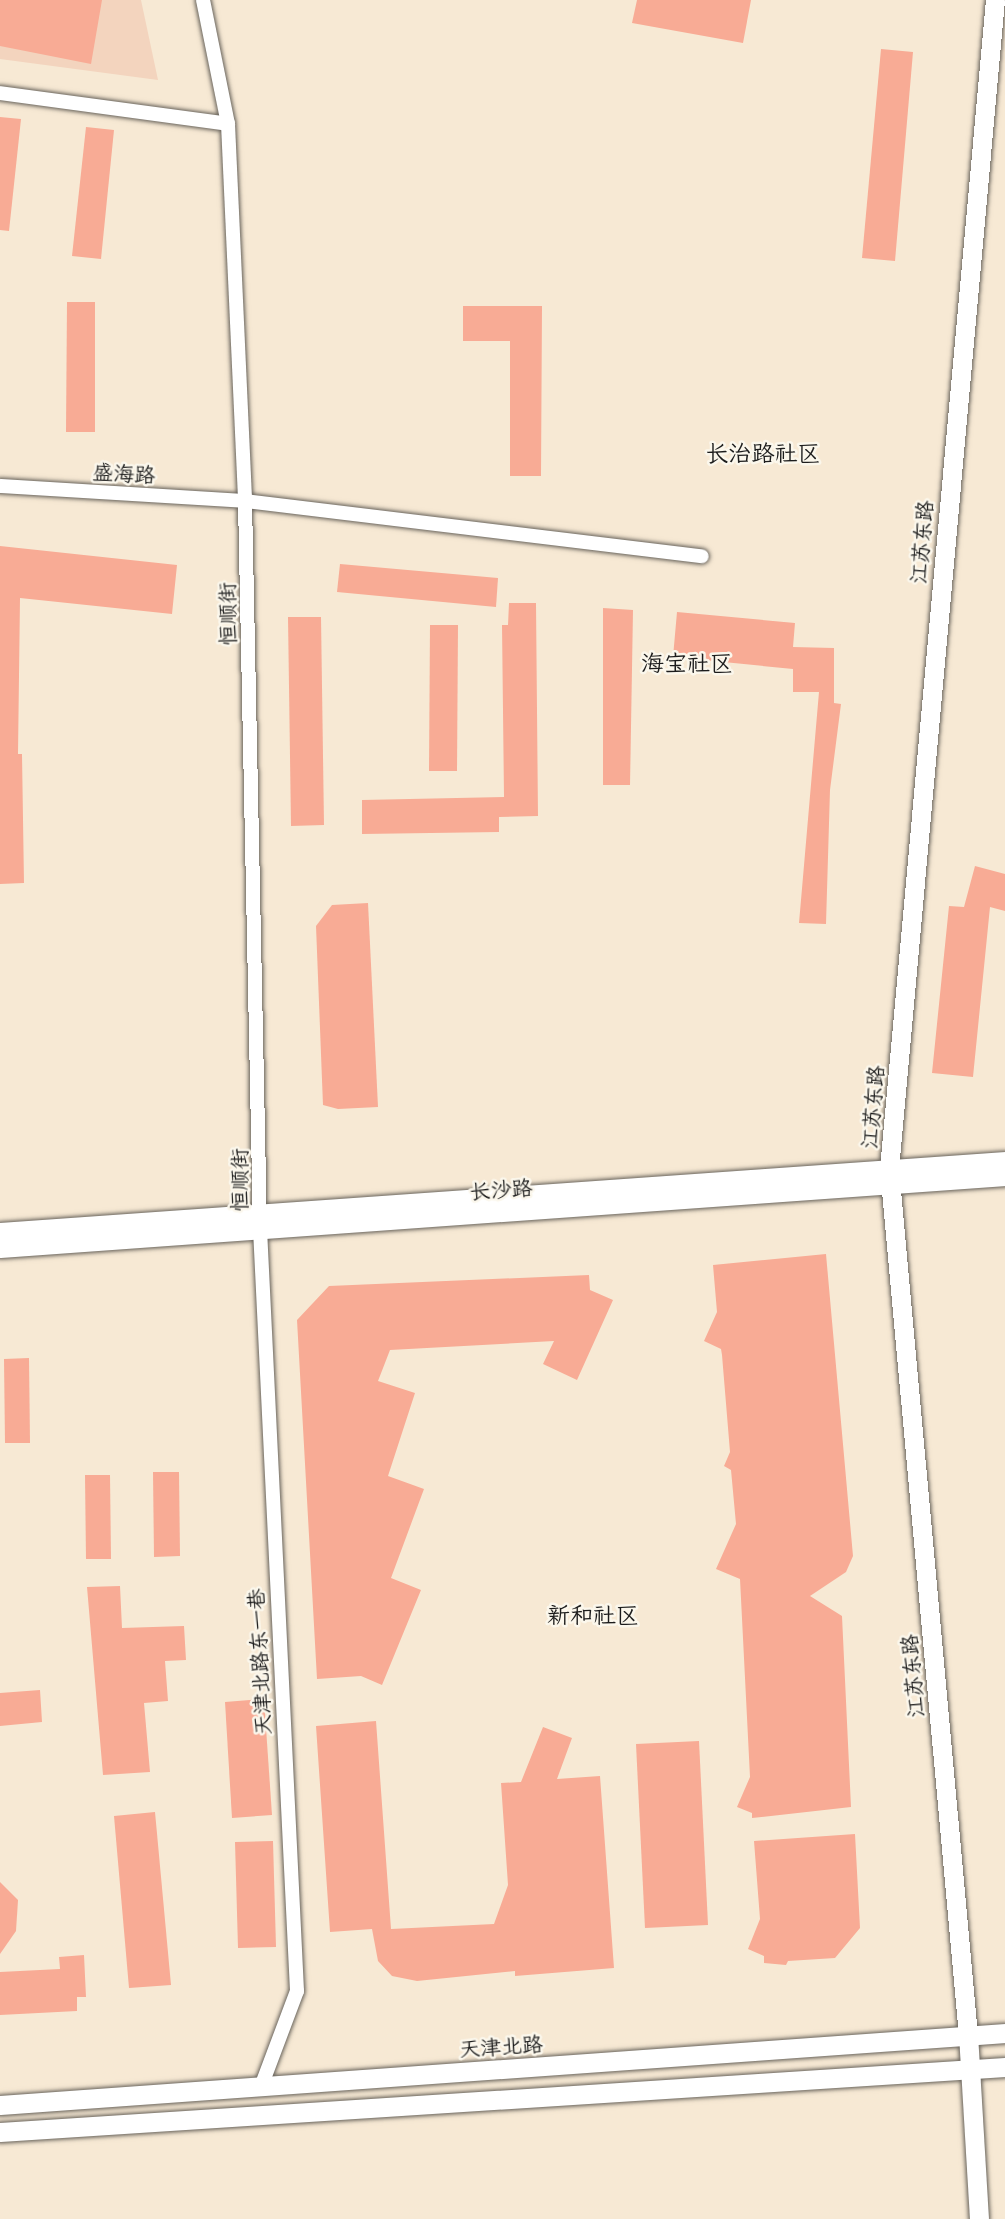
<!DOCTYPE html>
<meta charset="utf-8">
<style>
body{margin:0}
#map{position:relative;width:1005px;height:2219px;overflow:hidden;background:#f7e9d4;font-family:Mali,"LXGW WenKai TC",sans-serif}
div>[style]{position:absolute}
.built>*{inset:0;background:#f3d4be}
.building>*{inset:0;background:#f8ab95}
.roads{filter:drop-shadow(0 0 2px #69645c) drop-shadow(0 0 2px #69645c)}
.street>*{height:14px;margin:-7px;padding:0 7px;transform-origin:7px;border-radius:7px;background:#fff}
.secondary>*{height:19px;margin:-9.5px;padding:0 9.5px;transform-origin:9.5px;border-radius:9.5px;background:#fff}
span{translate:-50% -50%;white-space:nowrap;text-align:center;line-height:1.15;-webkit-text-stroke:5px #fbf7ec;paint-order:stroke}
.street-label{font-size:21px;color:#1c1c1c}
.neighbourhood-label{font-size:23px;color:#1c1c1c}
</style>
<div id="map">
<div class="built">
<i style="clip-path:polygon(0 0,141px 0,158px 80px,0 59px)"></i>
</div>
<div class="building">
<i style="clip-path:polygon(0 0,102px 0,91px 64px,0 46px)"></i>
<i style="clip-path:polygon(637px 0,751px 0,743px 43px,632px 23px)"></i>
<i style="clip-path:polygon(881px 49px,913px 52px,895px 261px,862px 258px)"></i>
<i style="clip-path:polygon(0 117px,21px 119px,9px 231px,0 230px)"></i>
<i style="clip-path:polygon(86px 127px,114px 130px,101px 259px,72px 256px)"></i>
<i style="clip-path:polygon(67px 302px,95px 302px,95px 432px,66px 432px)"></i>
<i style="clip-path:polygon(463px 306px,542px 306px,541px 476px,510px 476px,510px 341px,463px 341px)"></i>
<i style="clip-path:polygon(0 546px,177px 565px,172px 614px,20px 598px,18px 754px,22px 754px,24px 883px,0 884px)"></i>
<i style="clip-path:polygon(340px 564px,498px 578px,496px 607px,337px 592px)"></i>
<i style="clip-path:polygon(509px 603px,536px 603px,538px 816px,499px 817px,499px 832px,362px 834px,362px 800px,504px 797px,502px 625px,508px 625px)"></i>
<i style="clip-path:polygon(603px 608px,633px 610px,630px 785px,603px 785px)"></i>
<i style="clip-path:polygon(677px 612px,795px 623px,793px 647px,834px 648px,834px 703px,841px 704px,830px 790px,826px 924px,799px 923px,819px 692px,793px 692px,793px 669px,673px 657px)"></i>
<i style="clip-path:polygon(288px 617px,321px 617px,324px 825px,291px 826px)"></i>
<i style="clip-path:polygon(430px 625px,458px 625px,457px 771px,429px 771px)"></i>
<i style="clip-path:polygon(975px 866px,1005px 874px,1005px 911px,990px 907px,973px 1077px,932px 1073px,949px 906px,964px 907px)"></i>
<i style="clip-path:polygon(368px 903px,378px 1107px,338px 1109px,323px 1105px,316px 926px,332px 905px)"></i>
<i style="clip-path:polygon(826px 1254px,853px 1556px,846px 1572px,810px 1596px,842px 1616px,851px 1807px,752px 1818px,752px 1813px,737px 1807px,750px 1777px,740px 1579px,716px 1569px,736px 1524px,731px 1470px,724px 1466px,730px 1452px,722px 1355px,721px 1349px,704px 1341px,717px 1312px,713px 1265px)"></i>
<i style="clip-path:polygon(589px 1275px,590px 1290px,613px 1300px,577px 1380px,543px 1364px,554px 1341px,390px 1350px,378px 1381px,415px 1393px,388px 1476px,424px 1489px,391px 1578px,421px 1590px,382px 1685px,361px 1676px,317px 1679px,297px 1320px,329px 1286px)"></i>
<i style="clip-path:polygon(29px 1358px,30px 1443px,5px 1443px,4px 1359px)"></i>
<i style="clip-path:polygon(153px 1472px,179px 1472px,180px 1556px,154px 1557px)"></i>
<i style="clip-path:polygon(85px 1475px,110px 1475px,111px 1559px,86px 1559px)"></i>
<i style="clip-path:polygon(120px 1586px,122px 1628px,184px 1626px,186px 1660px,165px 1661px,168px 1701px,144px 1703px,150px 1772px,103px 1775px,87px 1587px)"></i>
<i style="clip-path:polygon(40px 1690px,42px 1722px,0 1726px,0 1693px)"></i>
<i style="clip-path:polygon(264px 1699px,272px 1815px,232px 1818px,225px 1702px)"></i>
<i style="clip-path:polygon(376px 1721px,391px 1929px,494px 1924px,508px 1885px,501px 1783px,521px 1782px,543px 1727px,572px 1738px,557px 1779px,600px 1776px,614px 1968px,515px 1976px,515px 1971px,417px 1981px,392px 1976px,378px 1961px,372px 1929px,330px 1932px,316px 1726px)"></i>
<i style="clip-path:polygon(699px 1741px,708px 1925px,645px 1928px,636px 1744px)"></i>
<i style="clip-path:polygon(155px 1812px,171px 1985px,129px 1988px,114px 1816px)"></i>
<i style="clip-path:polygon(855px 1834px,860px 1928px,835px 1958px,788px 1961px,786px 1965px,764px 1963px,764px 1956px,748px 1949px,760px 1919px,754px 1841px)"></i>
<i style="clip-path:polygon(273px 1841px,276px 1947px,238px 1948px,235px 1842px)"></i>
<i style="clip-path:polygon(0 1882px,18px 1900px,16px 1931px,0 1954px)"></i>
<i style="clip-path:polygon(84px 1955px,86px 1997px,77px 1997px,77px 2011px,0 2015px,0 1972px,60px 1969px,59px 1957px)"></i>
</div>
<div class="roads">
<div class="street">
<i style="left:203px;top:0;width:126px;rotate:78.6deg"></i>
<i style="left:228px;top:124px;width:377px;rotate:87.4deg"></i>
<i style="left:245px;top:501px;width:728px;rotate:88.82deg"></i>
<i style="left:260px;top:1229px;width:763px;rotate:87.22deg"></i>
<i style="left:297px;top:1991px;width:103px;rotate:110.6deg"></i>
<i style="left:0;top:93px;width:230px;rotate:7.7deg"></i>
<i style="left:0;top:486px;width:245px;rotate:3.5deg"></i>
<i style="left:245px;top:501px;width:460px;rotate:6.9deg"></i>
</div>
<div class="secondary">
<i style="left:0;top:1232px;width:1008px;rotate:-4.04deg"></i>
<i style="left:0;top:1248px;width:1008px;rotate:-4.1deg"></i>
<i style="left:0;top:2105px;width:1008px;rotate:-4.1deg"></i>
<i style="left:0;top:2132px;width:1007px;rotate:-3.7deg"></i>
<i style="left:979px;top:2219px;width:184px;rotate:-93.4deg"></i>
<i style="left:968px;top:2035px;width:870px;rotate:-95.21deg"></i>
<i style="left:889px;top:1169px;width:1174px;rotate:-84.82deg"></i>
</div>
</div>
<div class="street-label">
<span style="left:124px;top:473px;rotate:3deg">盛海路</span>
<span style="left:921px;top:542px;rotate:-85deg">江苏东路</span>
<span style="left:227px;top:614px;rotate:-91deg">恒顺街</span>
<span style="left:872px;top:1107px;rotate:-85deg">江苏东路</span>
<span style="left:239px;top:1180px;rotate:-90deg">恒顺街</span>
<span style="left:501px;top:1189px;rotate:-4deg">长沙路</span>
<span style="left:259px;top:1662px;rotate:-93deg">天津北路东一巷</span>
<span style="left:912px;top:1676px;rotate:-95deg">江苏东路</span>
<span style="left:501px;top:2046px;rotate:-4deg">天津北路</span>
</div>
<div class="neighbourhood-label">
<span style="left:763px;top:452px">长治路社区</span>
<span style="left:687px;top:662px">海宝社区</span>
<span style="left:593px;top:1614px">新和社区</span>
</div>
</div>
